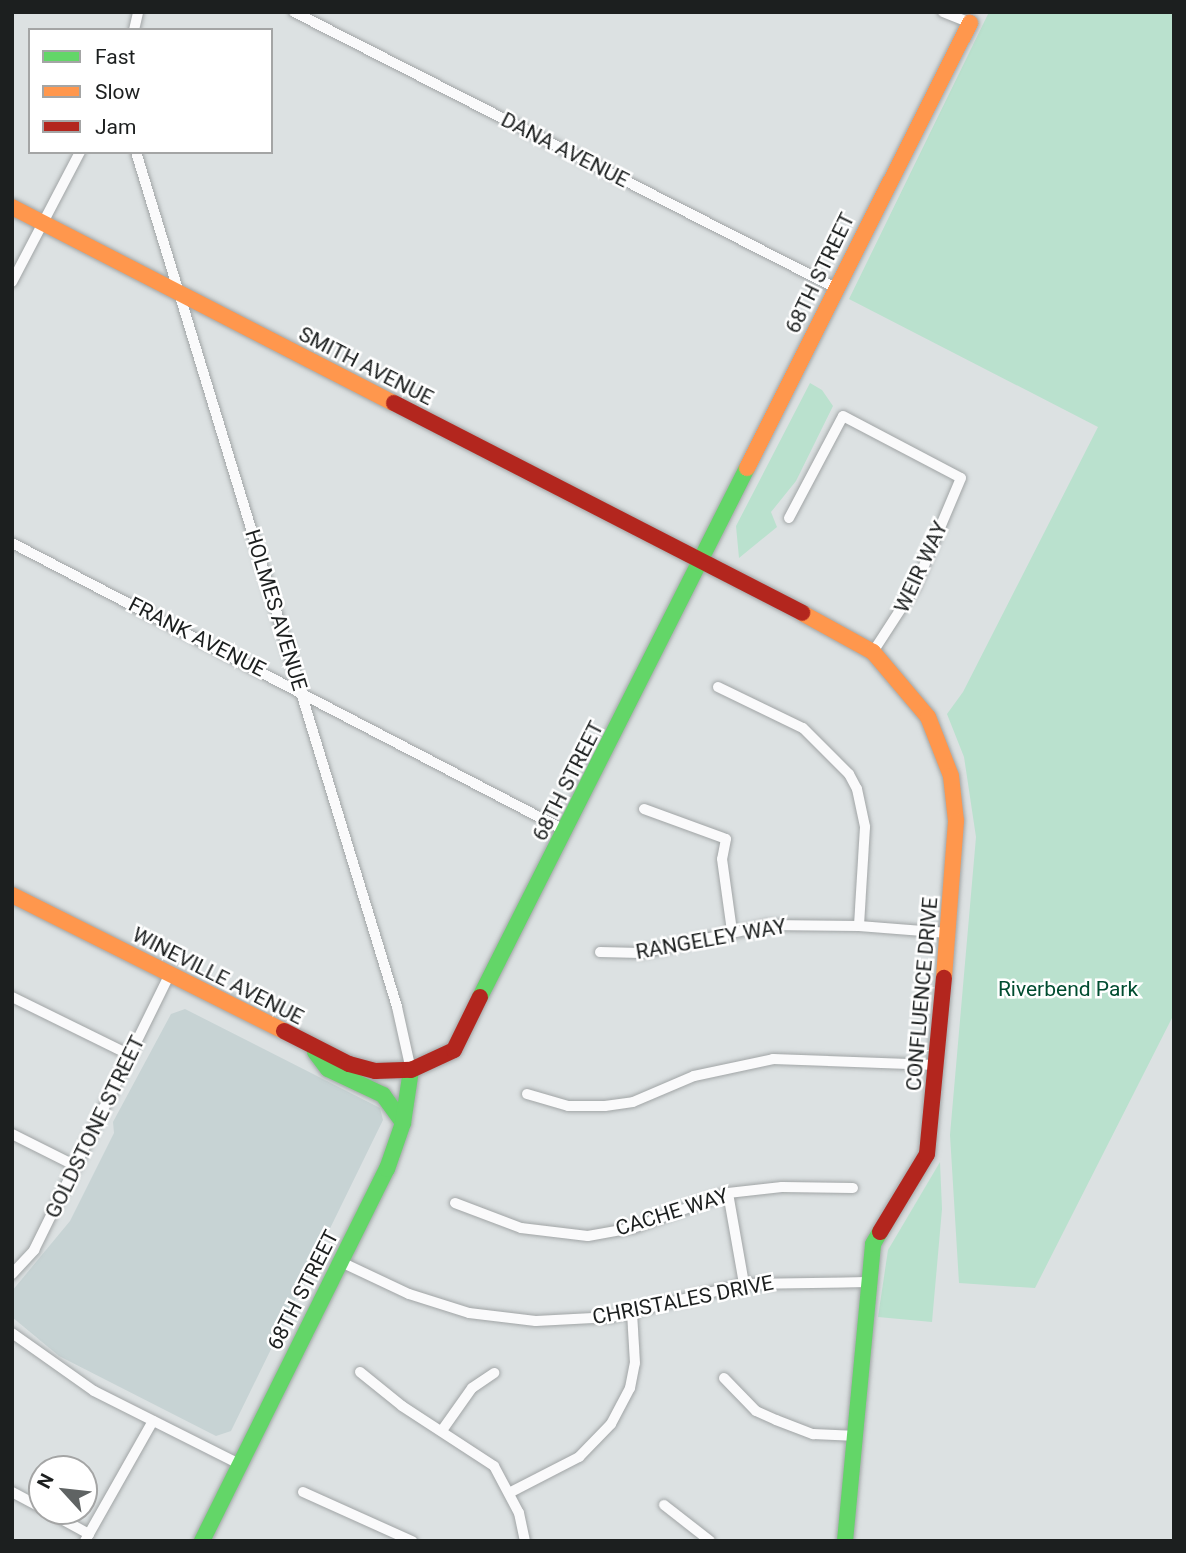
<!DOCTYPE html>
<style>
body{margin:0}
#map{position:relative;width:1186px;height:1553px;overflow:hidden;background:#dce1e2;font-family:Roboto,sans-serif}
div>[style]{position:absolute}
.built>*{inset:0;background:#c7d3d4}
.green>*{inset:0;background:#bae1ce}
.roads{filter:drop-shadow(0 0 2px #a1a5a6) drop-shadow(0 0 2px #a1a5a6)}
.street>*{height:10px;margin:-5px;padding:0 5px;transform-origin:5px;border-radius:5px;background:#fafafb}
.fast>*{height:16px;margin:-8px;padding:0 8px;transform-origin:8px;border-radius:8px;background:#63d668}
.slow>*{height:16px;margin:-8px;padding:0 8px;transform-origin:8px;border-radius:8px;background:#ff974d}
.jam>*{height:16px;margin:-8px;padding:0 8px;transform-origin:8px;border-radius:8px;background:#b3261e}
span{translate:-50% -50%;white-space:nowrap;text-align:center;line-height:1.15;-webkit-text-stroke:5px #fff;paint-order:stroke}
.street-label{font-size:21px;color:#1c1f1f}
.park-label{font-size:21px;color:#004c30}
.frame{position:absolute;inset:0;border:14px solid #1c1f1f;pointer-events:none}
.legend{position:absolute;left:28px;top:28px;width:245px;height:126px;box-sizing:border-box;background:#fff;border:2px solid #a4a5a5;margin:0;padding:9px 12px;list-style:none;font-size:21px;color:#1c1f1f}
.legend li{display:flex;align-items:center;gap:14px;height:35px}
.legend b{width:35px;border:2px solid #a4a5a5}
.north{position:absolute;left:28px;top:1455px;width:70px;height:70px;box-sizing:border-box;background:#fff;border:2px solid #a4a5a5;border-radius:50%;rotate:297deg;font-size:19px;font-weight:700;line-height:28px;text-align:center;color:#1c1f1f}
.north::after{content:'';display:block;margin:auto;width:24px;height:32px;background:#5f6363;clip-path:polygon(50% 0,100% 100%,50% 72%,0 100%)}
</style>
<div id="map">
<div class="built">
<i style="clip-path:polygon(185px 1009px,380px 1108px,383px 1120px,231px 1431px,216px 1436px,59px 1356px,12px 1317px,12px 1291px,70px 1221px,114px 1133px,113px 1122px,171px 1014px)"></i>
</div>
<div class="green">
<i style="clip-path:polygon(989px 12px,1174px 12px,1174px 1014px,1035px 1288px,959px 1283px,950px 1135px,976px 837px,964px 757px,947px 714px,963px 692px,1098px 427px,849px 299px)"></i>
<i style="clip-path:polygon(810px 383px,822px 390px,833px 406px,796px 481px,771px 512px,777px 527px,739px 558px,736px 526px)"></i>
<i style="clip-path:polygon(940px 1162px,942px 1209px,932px 1322px,878px 1317px,888px 1250px)"></i>
</div>
<div class="roads">
<div class="street">
<i style="left:294px;top:12px;width:608px;rotate:26.99deg"></i>
<i style="left:943px;top:12px;width:29px;rotate:22deg"></i>
<i style="left:134px;top:30px;width:18px;rotate:-77deg"></i>
<i style="left:136px;top:152px;width:894px;rotate:73.02deg"></i>
<i style="left:397px;top:1007px;width:65px;rotate:77.5deg"></i>
<i style="left:12px;top:282px;width:147px;rotate:-62.4deg"></i>
<i style="left:789px;top:518px;width:115px;rotate:-62.1deg"></i>
<i style="left:843px;top:416px;width:133px;rotate:27.7deg"></i>
<i style="left:961px;top:478px;width:118px;rotate:112.9deg"></i>
<i style="left:915px;top:587px;width:77px;rotate:122.9deg"></i>
<i style="left:12px;top:543px;width:624px;rotate:27.47deg"></i>
<i style="left:718px;top:687px;width:94px;rotate:25.8deg"></i>
<i style="left:803px;top:728px;width:65px;rotate:45deg"></i>
<i style="left:849px;top:774px;width:17px;rotate:62deg"></i>
<i style="left:857px;top:789px;width:39px;rotate:78deg"></i>
<i style="left:865px;top:827px;width:99px;rotate:93.5deg"></i>
<i style="left:644px;top:809px;width:87px;rotate:20.1deg"></i>
<i style="left:726px;top:839px;width:20px;rotate:101deg"></i>
<i style="left:722px;top:859px;width:73px;rotate:82.1deg"></i>
<i style="left:600px;top:952px;width:41px;rotate:1.4deg"></i>
<i style="left:641px;top:953px;width:130px;rotate:-12.4deg"></i>
<i style="left:768px;top:925px;width:91px;rotate:0.6deg"></i>
<i style="left:859px;top:926px;width:89px;rotate:4.5deg"></i>
<i style="left:12px;top:997px;width:131px;rotate:26.2deg"></i>
<i style="left:527px;top:1094px;width:43px;rotate:16.3deg"></i>
<i style="left:568px;top:1106px;width:37px"></i>
<i style="left:605px;top:1106px;width:28px;rotate:-8deg"></i>
<i style="left:633px;top:1102px;width:66px;rotate:-23.1deg"></i>
<i style="left:694px;top:1076px;width:81px;rotate:-12.1deg"></i>
<i style="left:773px;top:1059px;width:163px;rotate:2.1deg"></i>
<i style="left:12px;top:1134px;width:72px;rotate:26.6deg"></i>
<i style="left:728px;top:1193px;width:92px;rotate:80deg"></i>
<i style="left:455px;top:1203px;width:71px;rotate:20.7deg"></i>
<i style="left:521px;top:1228px;width:67px;rotate:6.8deg"></i>
<i style="left:588px;top:1236px;width:46px;rotate:-10.1deg"></i>
<i style="left:633px;top:1228px;width:101px;rotate:-20.2deg"></i>
<i style="left:728px;top:1193px;width:54px;rotate:-6.3deg"></i>
<i style="left:782px;top:1187px;width:71px;rotate:0.8deg"></i>
<i style="left:341px;top:1262px;width:75px;rotate:25.2deg"></i>
<i style="left:409px;top:1294px;width:63px;rotate:17.6deg"></i>
<i style="left:469px;top:1313px;width:67px;rotate:6.8deg"></i>
<i style="left:536px;top:1321px;width:76px;rotate:-3deg"></i>
<i style="left:612px;top:1317px;width:136px;rotate:-14deg"></i>
<i style="left:744px;top:1284px;width:123px;rotate:-0.9deg"></i>
<i style="left:12px;top:1274px;width:33px;rotate:-47deg"></i>
<i style="left:34px;top:1250px;width:308px;rotate:-63.8deg"></i>
<i style="left:12px;top:1333px;width:100px;rotate:35.3deg"></i>
<i style="left:94px;top:1391px;width:162px;rotate:26.7deg"></i>
<i style="left:360px;top:1372px;width:54px;rotate:39deg"></i>
<i style="left:402px;top:1406px;width:110px;rotate:33.1deg"></i>
<i style="left:494px;top:1466px;width:53px;rotate:62deg"></i>
<i style="left:519px;top:1513px;width:29px;rotate:78deg"></i>
<i style="left:724px;top:1378px;width:46px;rotate:45.9deg"></i>
<i style="left:756px;top:1411px;width:22px;rotate:24deg"></i>
<i style="left:776px;top:1420px;width:40px;rotate:21deg"></i>
<i style="left:813px;top:1434px;width:44px;rotate:2.6deg"></i>
<i style="left:443px;top:1429px;width:50px;rotate:-54.7deg"></i>
<i style="left:472px;top:1388px;width:27px;rotate:-34deg"></i>
<i style="left:12px;top:1492px;width:34px;rotate:28deg"></i>
<i style="left:303px;top:1492px;width:120px;rotate:24.2deg"></i>
<i style="left:509px;top:1493px;width:79px;rotate:-27.2deg"></i>
<i style="left:579px;top:1457px;width:46px;rotate:-45.9deg"></i>
<i style="left:611px;top:1424px;width:41px;rotate:-62.2deg"></i>
<i style="left:630px;top:1388px;width:25px;rotate:-79deg"></i>
<i style="left:635px;top:1363px;width:50px;rotate:-93.4deg"></i>
<i style="left:664px;top:1505px;width:58px;rotate:38deg"></i>
<i style="left:47px;top:1511px;width:48px;rotate:28.7deg"></i>
<i style="left:85px;top:1541px;width:138px;rotate:-60.5deg"></i>
</div>
<div class="fast">
<i style="left:480px;top:997px;width:593px;rotate:-63.22deg"></i>
<i style="left:315px;top:1052px;width:21px;rotate:53deg"></i>
<i style="left:328px;top:1069px;width:61px;rotate:25.3deg"></i>
<i style="left:383px;top:1095px;width:34px;rotate:54deg"></i>
<i style="left:202px;top:1541px;width:415px;rotate:-63.6deg"></i>
<i style="left:387px;top:1169px;width:49px;rotate:-70.8deg"></i>
<i style="left:403px;top:1123px;width:54px;rotate:-81.4deg"></i>
<i style="left:845px;top:1541px;width:298px;rotate:-84.6deg"></i>
<i style="left:873px;top:1244px;width:14px;rotate:-60deg"></i>
</div>
<div class="slow">
<i style="left:12px;top:207px;width:429px;rotate:27.2deg"></i>
<i style="left:747px;top:468px;width:498px;rotate:-63.4deg"></i>
<i style="left:802px;top:613px;width:81px;rotate:28.8deg"></i>
<i style="left:873px;top:652px;width:85px;rotate:49.8deg"></i>
<i style="left:928px;top:717px;width:63px;rotate:68.7deg"></i>
<i style="left:951px;top:776px;width:45px;rotate:83.7deg"></i>
<i style="left:956px;top:821px;width:157px;rotate:94.4deg"></i>
<i style="left:12px;top:895px;width:304px;rotate:26.6deg"></i>
</div>
<div class="jam">
<i style="left:394px;top:403px;width:459px;rotate:27.2deg"></i>
<i style="left:284px;top:1031px;width:73px;rotate:26.9deg"></i>
<i style="left:349px;top:1064px;width:27px;rotate:15deg"></i>
<i style="left:375px;top:1071px;width:36px;rotate:-2deg"></i>
<i style="left:411px;top:1070px;width:47px;rotate:-24.9deg"></i>
<i style="left:454px;top:1050px;width:59px;rotate:-63.9deg"></i>
<i style="left:880px;top:1232px;width:91px;rotate:-58.9deg"></i>
<i style="left:927px;top:1154px;width:177px;rotate:-84.5deg"></i>
</div>
</div>
<div class="street-label">
<span style="left:565px;top:150px;rotate:27deg">DANA AVENUE</span>
<span style="left:820px;top:273px;rotate:-64deg">68TH STREET</span>
<span style="left:366px;top:366px;rotate:27deg">SMITH AVENUE</span>
<span style="left:921px;top:567px;rotate:-65deg">WEIR WAY</span>
<span style="left:276px;top:610px;rotate:73deg">HOLMES AVENUE</span>
<span style="left:197px;top:637px;rotate:27deg">FRANK AVENUE</span>
<span style="left:568px;top:781px;rotate:-63deg">68TH STREET</span>
<span style="left:711px;top:939px;rotate:-10deg">RANGELEY WAY</span>
<span style="left:218px;top:976px;rotate:27deg">WINEVILLE AVENUE</span>
<span style="left:922px;top:994px;rotate:-85deg">CONFLUENCE DRIVE</span>
<span style="left:95px;top:1127px;rotate:-64deg">GOLDSTONE STREET</span>
<span style="left:672px;top:1212px;rotate:-17deg">CACHE WAY</span>
<span style="left:303px;top:1290px;rotate:-63deg">68TH STREET</span>
<span style="left:683px;top:1300px;rotate:-11deg">CHRISTALES DRIVE</span>
</div>
<div class="park-label">
<span style="left:1068px;top:989px">Riverbend Park</span>
</div>
<div class="frame"></div>
<ul class="legend">
<li><b style="height:9px;background:#63d668"></b>Fast</li>
<li><b style="height:9px;background:#ff974d"></b>Slow</li>
<li><b style="height:9px;background:#b3261e"></b>Jam</li>
</ul>
<div class="north">N</div>
</div>
